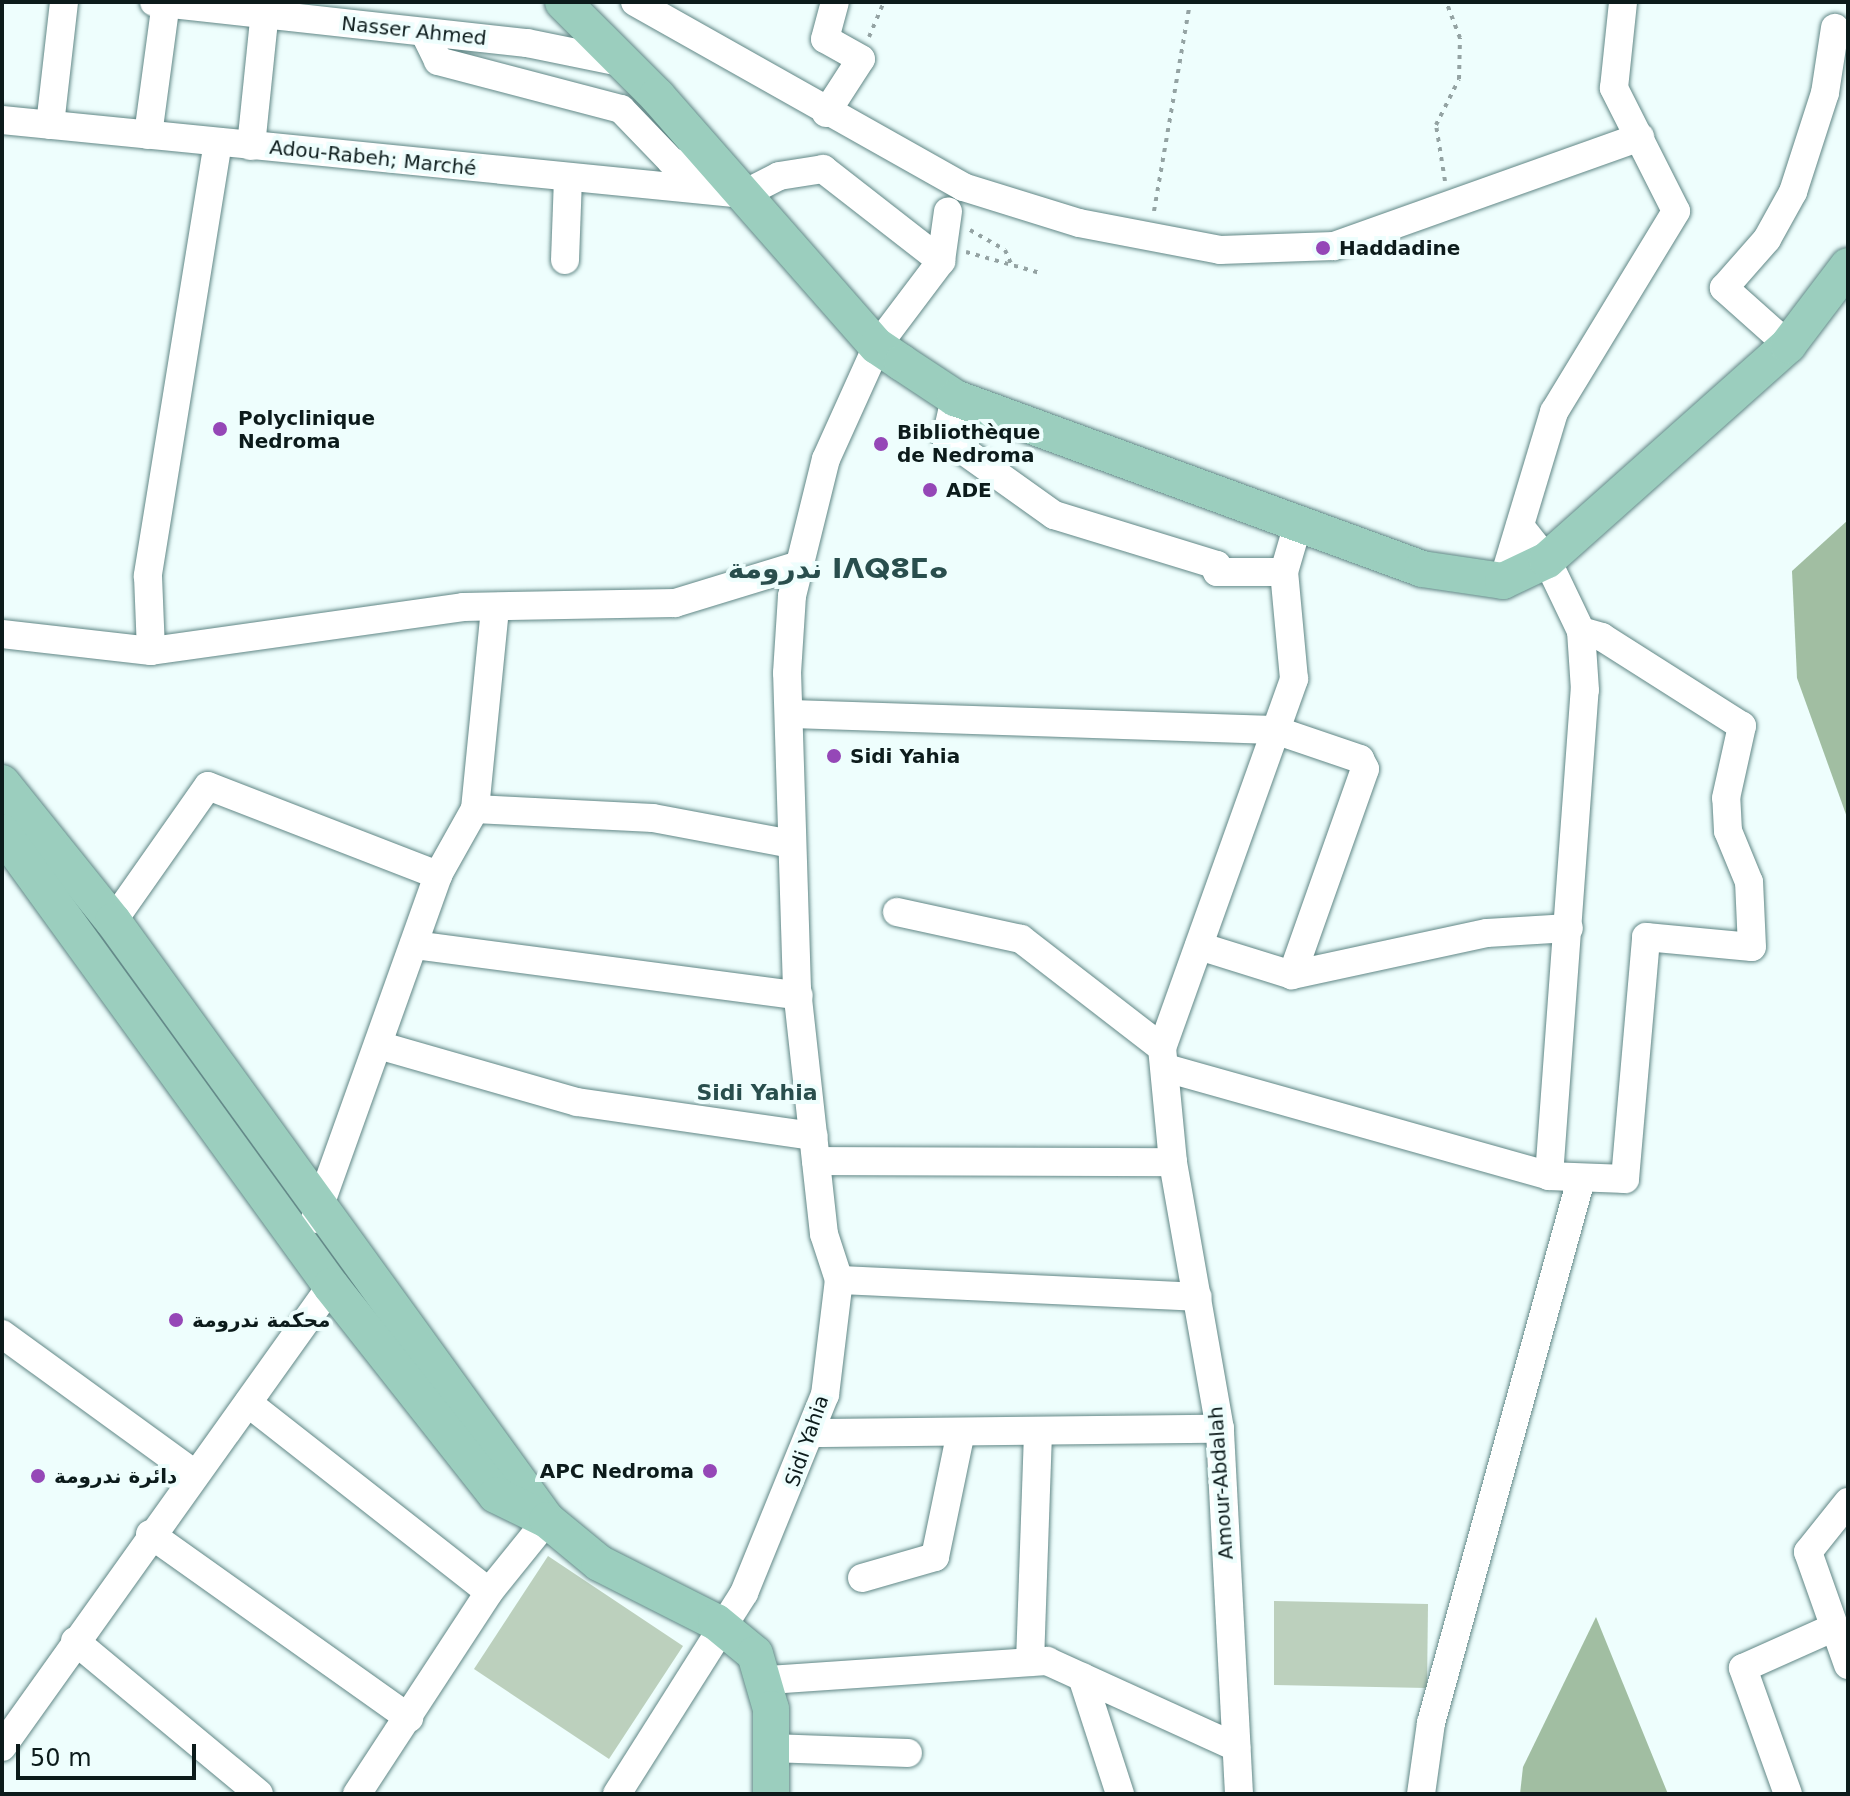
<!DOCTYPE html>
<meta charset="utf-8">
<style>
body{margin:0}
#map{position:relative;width:1850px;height:1796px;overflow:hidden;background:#eefefd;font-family:"DejaVu Sans","Noto Naskh Arabic","Noto Sans Tifinagh",sans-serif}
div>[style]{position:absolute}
.green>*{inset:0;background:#bcd0bd}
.forest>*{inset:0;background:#a1bea2}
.path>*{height:4px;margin-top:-2px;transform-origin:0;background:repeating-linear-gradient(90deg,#94a3a3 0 4px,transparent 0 10px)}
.roads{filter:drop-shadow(0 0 2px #618786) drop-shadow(0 0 2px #618786)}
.minor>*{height:28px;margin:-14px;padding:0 14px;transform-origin:14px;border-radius:14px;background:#fff}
.major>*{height:36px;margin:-18px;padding:0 18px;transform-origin:18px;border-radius:18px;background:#9bcebe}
.dots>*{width:22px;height:22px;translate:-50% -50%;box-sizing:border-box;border:4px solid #eefefd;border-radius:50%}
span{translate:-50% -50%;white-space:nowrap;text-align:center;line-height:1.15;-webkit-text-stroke:8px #eefefd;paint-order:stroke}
.street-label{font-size:20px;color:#0c1b1b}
.poi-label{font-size:20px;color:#0c1b1b;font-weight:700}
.left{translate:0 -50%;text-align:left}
.right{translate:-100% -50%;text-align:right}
.neighbourhood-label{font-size:22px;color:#294e4d;font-weight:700}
.district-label{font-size:28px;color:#294e4d;font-weight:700}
.frame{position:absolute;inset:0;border:4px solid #0c1b1b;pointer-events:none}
.scale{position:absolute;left:16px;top:1744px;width:180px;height:36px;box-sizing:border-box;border:4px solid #0c1b1b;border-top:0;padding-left:10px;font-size:24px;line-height:28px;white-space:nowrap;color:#0c1b1b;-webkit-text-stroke:6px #eefefd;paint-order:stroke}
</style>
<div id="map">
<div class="green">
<i style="clip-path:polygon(548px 1556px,683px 1646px,609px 1759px,474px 1669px)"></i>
<i style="clip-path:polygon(1274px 1601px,1428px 1604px,1427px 1688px,1274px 1685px)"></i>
</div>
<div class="forest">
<i style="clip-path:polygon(1848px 520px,1848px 820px,1797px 678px,1792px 571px)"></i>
<i style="clip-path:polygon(1596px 1617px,1668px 1794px,1520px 1794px,1523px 1767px)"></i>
</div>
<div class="path">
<i style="left:869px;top:37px;width:38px;rotate:-67deg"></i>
<i style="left:1445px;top:181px;width:57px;rotate:-99.1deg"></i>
<i style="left:1436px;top:125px;width:51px;rotate:-63.4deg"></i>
<i style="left:1459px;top:79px;width:41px;rotate:-88.6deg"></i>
<i style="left:1460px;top:38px;width:39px;rotate:-111deg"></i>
<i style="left:1154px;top:211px;width:212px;rotate:-80.2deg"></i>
<i style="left:970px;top:230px;width:40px;rotate:29.7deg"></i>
<i style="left:1005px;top:250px;width:17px;rotate:66deg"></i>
<i style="left:966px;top:252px;width:77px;rotate:15.8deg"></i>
</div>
<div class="roads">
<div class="minor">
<i style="left:154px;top:2px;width:375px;rotate:6.3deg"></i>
<i style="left:527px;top:43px;width:100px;rotate:11.5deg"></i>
<i style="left:635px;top:2px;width:377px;rotate:29.4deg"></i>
<i style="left:963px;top:187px;width:121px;rotate:17.2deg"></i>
<i style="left:1079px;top:223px;width:144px;rotate:10.8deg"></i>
<i style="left:1220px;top:250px;width:114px;rotate:-2deg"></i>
<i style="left:1334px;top:246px;width:325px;rotate:-19.6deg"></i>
<i style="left:425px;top:34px;width:30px;rotate:64deg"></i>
<i style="left:438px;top:61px;width:189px;rotate:14.7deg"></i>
<i style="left:621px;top:109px;width:72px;rotate:46.1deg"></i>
<i style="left:671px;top:161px;width:59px;rotate:24deg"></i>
<i style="left:826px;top:113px;width:64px;rotate:-57.1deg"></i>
<i style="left:861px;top:59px;width:41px;rotate:-150.9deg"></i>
<i style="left:825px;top:39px;width:38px;rotate:-75deg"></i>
<i style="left:2px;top:120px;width:746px;rotate:5.7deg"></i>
<i style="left:50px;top:125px;width:124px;rotate:-83.5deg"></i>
<i style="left:148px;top:135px;width:134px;rotate:-82.3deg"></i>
<i style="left:218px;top:142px;width:440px;rotate:99.2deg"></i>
<i style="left:148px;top:576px;width:75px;rotate:87.7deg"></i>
<i style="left:151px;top:651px;width:315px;rotate:-8deg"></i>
<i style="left:463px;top:607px;width:212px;rotate:-1.1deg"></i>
<i style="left:675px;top:603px;width:130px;rotate:-17deg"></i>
<i style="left:251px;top:146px;width:145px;rotate:-84.1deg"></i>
<i style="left:744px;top:194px;width:39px;rotate:-27deg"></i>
<i style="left:779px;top:176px;width:45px;rotate:-9deg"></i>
<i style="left:823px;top:169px;width:150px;rotate:37.9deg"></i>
<i style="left:565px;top:260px;width:82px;rotate:-87.9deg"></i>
<i style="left:1788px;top:345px;width:86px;rotate:-138.3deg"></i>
<i style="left:1724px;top:288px;width:65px;rotate:-48.7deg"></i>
<i style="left:1767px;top:239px;width:54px;rotate:-61deg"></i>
<i style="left:1793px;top:192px;width:104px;rotate:-72.1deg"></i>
<i style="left:1825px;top:93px;width:66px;rotate:-81.3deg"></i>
<i style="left:955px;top:398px;width:41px;rotate:102.7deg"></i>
<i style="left:946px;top:438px;width:133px;rotate:35.5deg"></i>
<i style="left:1054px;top:515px;width:170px;rotate:17.1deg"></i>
<i style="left:1217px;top:565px;width:7px;rotate:90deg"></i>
<i style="left:1217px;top:572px;width:67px"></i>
<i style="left:1503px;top:581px;width:177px;rotate:-73.2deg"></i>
<i style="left:1554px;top:412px;width:235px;rotate:-58.7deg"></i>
<i style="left:1676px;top:211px;width:138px;rotate:-116.8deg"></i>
<i style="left:1614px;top:88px;width:86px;rotate:-84deg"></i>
<i style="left:2px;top:634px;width:150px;rotate:6.5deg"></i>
<i style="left:791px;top:714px;width:484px;rotate:1.9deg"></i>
<i style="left:1275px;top:730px;width:90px;rotate:18.8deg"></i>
<i style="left:1360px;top:759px;width:11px;rotate:63deg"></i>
<i style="left:1365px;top:769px;width:219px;rotate:109.5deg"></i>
<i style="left:475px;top:809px;width:178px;rotate:2.9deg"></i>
<i style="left:653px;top:818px;width:141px;rotate:10.6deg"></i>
<i style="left:897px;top:912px;width:127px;rotate:12.3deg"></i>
<i style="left:1021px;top:939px;width:178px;rotate:37.7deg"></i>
<i style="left:113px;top:921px;width:165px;rotate:-54.9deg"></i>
<i style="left:208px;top:786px;width:247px;rotate:21.2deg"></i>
<i style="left:414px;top:945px;width:388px;rotate:7.5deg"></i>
<i style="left:1199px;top:946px;width:97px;rotate:17.3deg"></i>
<i style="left:1292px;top:975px;width:199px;rotate:-12.2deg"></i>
<i style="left:1487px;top:933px;width:82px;rotate:-3.5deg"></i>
<i style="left:378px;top:1045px;width:207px;rotate:16deg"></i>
<i style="left:577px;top:1102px;width:239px;rotate:8.2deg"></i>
<i style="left:1166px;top:1068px;width:398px;rotate:15.7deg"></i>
<i style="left:1549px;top:1176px;width:487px;rotate:-85.8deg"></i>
<i style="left:1585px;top:690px;width:59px;rotate:-93.9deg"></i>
<i style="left:1581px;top:631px;width:79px;rotate:-115.6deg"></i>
<i style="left:1547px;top:560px;width:43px;rotate:-128.5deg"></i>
<i style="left:816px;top:1161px;width:357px;rotate:0.2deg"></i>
<i style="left:1549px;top:1176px;width:76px;rotate:2.3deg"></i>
<i style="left:1625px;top:1179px;width:243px;rotate:-85deg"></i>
<i style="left:1646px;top:937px;width:106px;rotate:5.4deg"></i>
<i style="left:1752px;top:947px;width:65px;rotate:-92.6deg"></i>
<i style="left:1749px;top:882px;width:55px;rotate:-112.4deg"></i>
<i style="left:1728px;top:831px;width:33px;rotate:-93deg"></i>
<i style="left:1726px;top:798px;width:74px;rotate:-77.5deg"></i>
<i style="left:1742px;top:726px;width:166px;rotate:-147.6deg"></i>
<i style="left:1602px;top:637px;width:22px;rotate:-164deg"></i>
<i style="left:315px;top:1219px;width:365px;rotate:-70.3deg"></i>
<i style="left:438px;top:875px;width:76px;rotate:-60.7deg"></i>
<i style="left:475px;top:809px;width:202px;rotate:-84.3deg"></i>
<i style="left:839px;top:1280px;width:359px;rotate:2.7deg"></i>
<i style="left:2px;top:1334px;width:238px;rotate:36deg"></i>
<i style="left:248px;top:1403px;width:306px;rotate:38.1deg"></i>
<i style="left:814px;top:1433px;width:406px;rotate:-0.6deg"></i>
<i style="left:1848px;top:1502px;width:64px;rotate:128.7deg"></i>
<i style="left:1808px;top:1552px;width:120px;rotate:70.5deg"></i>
<i style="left:150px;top:1534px;width:318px;rotate:35.4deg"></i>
<i style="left:862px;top:1578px;width:76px;rotate:-16deg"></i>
<i style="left:935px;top:1557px;width:124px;rotate:-78.3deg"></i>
<i style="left:75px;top:1641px;width:239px;rotate:39.7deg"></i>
<i style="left:1030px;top:1662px;width:229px;rotate:-88deg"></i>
<i style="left:1082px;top:1677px;width:123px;rotate:72deg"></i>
<i style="left:768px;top:1680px;width:280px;rotate:-3.9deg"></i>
<i style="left:1047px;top:1661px;width:208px;rotate:24.5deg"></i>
<i style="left:2px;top:1747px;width:566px;rotate:-54.49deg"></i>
<i style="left:771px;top:1748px;width:137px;rotate:2.1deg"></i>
<i style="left:357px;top:1794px;width:241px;rotate:-56.8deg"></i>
<i style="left:489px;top:1592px;width:92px;rotate:-51.1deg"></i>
<i style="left:617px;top:1794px;width:238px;rotate:-57.7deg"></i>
<i style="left:744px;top:1593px;width:214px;rotate:-67.8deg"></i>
<i style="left:825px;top:1395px;width:116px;rotate:-83.1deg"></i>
<i style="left:839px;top:1280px;width:48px;rotate:-108.1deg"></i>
<i style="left:824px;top:1234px;width:246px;rotate:-96.3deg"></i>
<i style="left:797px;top:989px;width:316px;rotate:-91.8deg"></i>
<i style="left:787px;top:673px;width:77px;rotate:-86.3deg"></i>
<i style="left:792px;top:596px;width:141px;rotate:-76.1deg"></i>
<i style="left:826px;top:459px;width:124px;rotate:-65.7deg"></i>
<i style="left:877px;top:346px;width:106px;rotate:-53deg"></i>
<i style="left:941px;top:261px;width:50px;rotate:-82deg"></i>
<i style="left:1239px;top:1794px;width:365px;rotate:-93deg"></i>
<i style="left:1220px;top:1429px;width:271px;rotate:-100deg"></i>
<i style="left:1173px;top:1162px;width:115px;rotate:-95.5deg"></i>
<i style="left:1162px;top:1048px;width:392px;rotate:-70.3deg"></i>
<i style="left:1294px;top:679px;width:107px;rotate:-95.3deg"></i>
<i style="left:1284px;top:572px;width:50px;rotate:-73.7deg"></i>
<i style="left:1421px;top:1794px;width:72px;rotate:-82deg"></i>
<i style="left:1431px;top:1723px;width:564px;rotate:-74.58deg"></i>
<i style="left:1788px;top:1794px;width:134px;rotate:-109.7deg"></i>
<i style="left:1743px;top:1668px;width:95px;rotate:-24.1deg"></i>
</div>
<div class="major">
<i style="left:563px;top:2px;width:133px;rotate:45deg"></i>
<i style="left:657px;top:96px;width:333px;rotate:48.7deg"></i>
<i style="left:877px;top:346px;width:30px;rotate:34deg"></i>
<i style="left:902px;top:363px;width:64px;rotate:33.4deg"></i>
<i style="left:955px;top:398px;width:497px;rotate:20.1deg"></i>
<i style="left:1422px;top:569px;width:82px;rotate:8.4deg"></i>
<i style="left:1503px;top:581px;width:49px;rotate:-25.5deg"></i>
<i style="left:1547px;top:560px;width:323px;rotate:-41.7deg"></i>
<i style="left:1788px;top:345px;width:99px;rotate:-52.8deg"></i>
<i style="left:2px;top:783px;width:177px;rotate:51.2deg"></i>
<i style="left:113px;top:921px;width:738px;rotate:54.09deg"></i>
<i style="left:2px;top:832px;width:561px;rotate:54.07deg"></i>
<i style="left:331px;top:1286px;width:266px;rotate:51.7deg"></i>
<i style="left:496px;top:1495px;width:57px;rotate:26.1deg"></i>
<i style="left:547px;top:1520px;width:67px;rotate:39.6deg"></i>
<i style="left:599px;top:1563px;width:131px;rotate:26.8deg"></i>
<i style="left:716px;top:1622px;width:50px;rotate:39.4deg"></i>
<i style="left:755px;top:1654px;width:57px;rotate:73.8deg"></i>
<i style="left:771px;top:1709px;width:85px;rotate:90deg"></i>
</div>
</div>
<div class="dots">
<i style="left:1323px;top:248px;background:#9547b7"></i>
<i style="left:220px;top:429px;background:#9547b7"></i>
<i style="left:881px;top:444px;background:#9547b7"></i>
<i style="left:930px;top:490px;background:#9547b7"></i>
<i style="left:834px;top:756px;background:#9547b7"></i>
<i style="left:176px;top:1320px;background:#9547b7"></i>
<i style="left:710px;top:1471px;background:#9547b7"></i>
<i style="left:38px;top:1476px;background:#9547b7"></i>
</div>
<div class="street-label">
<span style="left:414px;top:31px;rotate:6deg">Nasser Ahmed</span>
<span style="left:373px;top:158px;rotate:6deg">Adou-Rabeh; Marché</span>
<span style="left:807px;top:1441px;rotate:-71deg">Sidi Yahia</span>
<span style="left:1221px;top:1483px;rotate:-94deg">Amour-Abdalah</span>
</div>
<div class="poi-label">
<span class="left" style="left:1339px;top:248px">Haddadine</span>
<span class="left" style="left:238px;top:430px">Polyclinique<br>Nedroma</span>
<span class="left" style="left:897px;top:444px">Bibliothèque<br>de Nedroma</span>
<span class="left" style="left:946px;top:490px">ADE</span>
<span class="left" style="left:850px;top:756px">Sidi Yahia</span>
<span class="left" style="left:192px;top:1320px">محكمة ندرومة</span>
<span class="right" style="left:694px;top:1471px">APC Nedroma</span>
<span class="left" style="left:54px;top:1476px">دائرة ندرومة</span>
</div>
<div class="neighbourhood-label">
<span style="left:757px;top:1093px">Sidi Yahia</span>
</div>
<div class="district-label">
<span style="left:838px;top:569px">ندرومة ⵏⴷⵕⵓⵎⴰ</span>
</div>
<div class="frame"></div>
<div class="scale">50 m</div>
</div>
